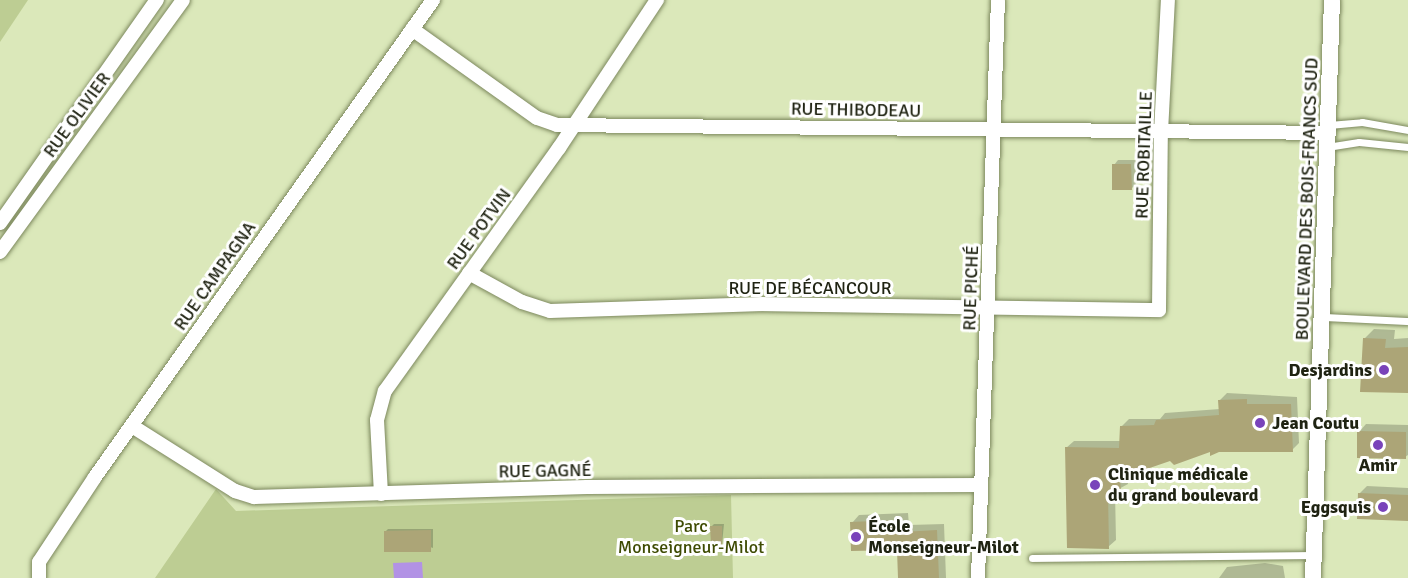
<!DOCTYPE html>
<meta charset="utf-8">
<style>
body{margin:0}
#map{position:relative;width:1408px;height:578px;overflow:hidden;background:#dbe8ba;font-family:Signika,sans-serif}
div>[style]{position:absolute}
.green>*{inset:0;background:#bdcd93}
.water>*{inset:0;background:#b292e5}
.shadow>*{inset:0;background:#0003}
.building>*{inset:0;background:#aca577}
.roads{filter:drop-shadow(0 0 2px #7c885d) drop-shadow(0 0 2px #7c885d)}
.service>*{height:7px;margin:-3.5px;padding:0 3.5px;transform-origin:3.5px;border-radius:3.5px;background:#fff}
.minor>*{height:14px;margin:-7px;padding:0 7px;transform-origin:7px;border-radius:7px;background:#fff}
.tertiary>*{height:16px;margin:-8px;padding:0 8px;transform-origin:8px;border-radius:8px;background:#fff}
.dots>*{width:16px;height:16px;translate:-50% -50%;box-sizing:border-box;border:3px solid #fff;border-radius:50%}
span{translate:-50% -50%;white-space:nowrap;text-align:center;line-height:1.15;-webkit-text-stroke:6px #fff;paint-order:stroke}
.street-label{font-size:18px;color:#1f2312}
.poi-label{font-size:18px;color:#1f2312;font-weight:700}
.right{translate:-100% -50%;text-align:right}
.left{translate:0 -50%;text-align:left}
.park-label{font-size:18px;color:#3e4b03}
</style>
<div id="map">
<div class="green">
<i style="clip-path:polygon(0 0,28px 0,0 42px)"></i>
<i style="clip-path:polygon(216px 489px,236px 511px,731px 495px,733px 578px,155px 578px)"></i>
</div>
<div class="water">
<i style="clip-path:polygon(422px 562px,423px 578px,394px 578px,393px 563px)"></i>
</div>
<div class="shadow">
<i style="clip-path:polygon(1118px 160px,1136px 160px,1136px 184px,1131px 189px,1114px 165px)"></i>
<i style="clip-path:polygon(1374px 329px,1395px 330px,1394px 339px,1408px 338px,1408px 391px,1364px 339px)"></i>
<i style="clip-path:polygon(1227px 393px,1297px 397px,1299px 443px,1292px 450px,1211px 450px,1127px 471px,1128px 484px,1115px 491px,1116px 540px,1108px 547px,1066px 448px,1074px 441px,1121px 441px,1121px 427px,1129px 419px,1160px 419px,1165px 413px,1220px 409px,1220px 400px)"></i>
<i style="clip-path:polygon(1366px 424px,1408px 425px,1408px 455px,1405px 457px,1359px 432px)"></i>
<i style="clip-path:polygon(1367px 486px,1408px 488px,1408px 519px,1359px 494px)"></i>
<i style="clip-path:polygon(908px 513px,909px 525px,944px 524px,946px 578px,900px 578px,899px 548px,852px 523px,859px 515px)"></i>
<i style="clip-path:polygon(714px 524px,724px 524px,722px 544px,712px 526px)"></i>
<i style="clip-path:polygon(388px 529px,433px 529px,433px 548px,386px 531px)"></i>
<i style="clip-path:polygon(1265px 563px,1283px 566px,1285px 578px,1219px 578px,1227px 567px)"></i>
</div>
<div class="building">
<i style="clip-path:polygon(1112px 164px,1131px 164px,1132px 190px,1112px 190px)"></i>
<i style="clip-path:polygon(1363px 338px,1386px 339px,1385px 348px,1408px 347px,1408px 393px,1360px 392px)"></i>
<i style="clip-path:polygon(1247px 399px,1247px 404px,1291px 404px,1293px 452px,1219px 452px,1210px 456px,1210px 452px,1174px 465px,1170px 461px,1138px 472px,1137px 468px,1120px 477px,1121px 493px,1108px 493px,1109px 549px,1067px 548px,1065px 447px,1119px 448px,1120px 426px,1154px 425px,1156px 420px,1219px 415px,1218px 400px)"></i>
<i style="clip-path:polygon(1357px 431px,1406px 432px,1406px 459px,1357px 458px)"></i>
<i style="clip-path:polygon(1358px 493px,1408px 495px,1408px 521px,1357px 519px)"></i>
<i style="clip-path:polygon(901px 520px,902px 532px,937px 530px,939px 578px,898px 578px,897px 550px,851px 551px,850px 522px)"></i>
<i style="clip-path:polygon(710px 526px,722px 526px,722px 545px,711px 544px)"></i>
<i style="clip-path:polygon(431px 530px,431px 552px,384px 552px,384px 531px)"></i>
</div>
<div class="roads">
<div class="service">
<i style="left:1329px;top:125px;width:33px;rotate:-5deg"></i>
<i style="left:1362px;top:122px;width:47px;rotate:9.9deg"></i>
<i style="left:1327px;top:147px;width:32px;rotate:-9deg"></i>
<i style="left:1359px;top:142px;width:49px;rotate:5.8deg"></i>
<i style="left:1323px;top:317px;width:85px;rotate:2.7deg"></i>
<i style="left:1032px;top:558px;width:280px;rotate:-0.6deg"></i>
</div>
<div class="minor">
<i style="left:412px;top:29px;width:153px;rotate:35.5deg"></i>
<i style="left:537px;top:118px;width:21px;rotate:19deg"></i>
<i style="left:557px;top:125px;width:771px;rotate:0.59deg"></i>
<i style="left:0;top:223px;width:273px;rotate:-54.9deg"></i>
<i style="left:0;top:252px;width:311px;rotate:-54deg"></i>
<i style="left:469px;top:273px;width:60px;rotate:28.7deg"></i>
<i style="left:522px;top:302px;width:29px;rotate:18deg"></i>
<i style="left:550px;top:311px;width:213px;rotate:-1.9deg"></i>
<i style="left:763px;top:304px;width:396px;rotate:0.9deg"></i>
<i style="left:1159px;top:310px;width:178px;rotate:-89.4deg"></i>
<i style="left:1161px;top:132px;width:132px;rotate:-87deg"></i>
<i style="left:132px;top:426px;width:122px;rotate:32.3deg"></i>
<i style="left:235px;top:491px;width:20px;rotate:18deg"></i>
<i style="left:254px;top:497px;width:333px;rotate:-1.7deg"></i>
<i style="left:587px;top:487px;width:393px;rotate:-0.3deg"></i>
<i style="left:381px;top:494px;width:74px;rotate:-93.1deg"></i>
<i style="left:377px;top:420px;width:30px;rotate:-75deg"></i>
<i style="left:385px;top:391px;width:299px;rotate:-54.4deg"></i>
<i style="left:559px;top:148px;width:178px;rotate:-56.5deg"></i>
<i style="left:39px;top:578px;width:16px;rotate:-90deg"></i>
<i style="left:39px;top:562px;width:102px;rotate:-56.6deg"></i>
<i style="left:95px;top:477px;width:585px;rotate:-54.68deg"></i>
<i style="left:978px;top:578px;width:578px;rotate:-88.02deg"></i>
</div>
<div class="tertiary">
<i style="left:1313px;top:578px;width:578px;rotate:-88.12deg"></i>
</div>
</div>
<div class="dots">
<i style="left:1384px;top:370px;background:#7943ba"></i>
<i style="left:1260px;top:423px;background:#7943ba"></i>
<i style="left:1378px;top:445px;background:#7943ba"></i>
<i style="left:1095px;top:485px;background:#7943ba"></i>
<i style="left:1383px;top:507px;background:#7943ba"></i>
<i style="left:856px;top:537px;background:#7943ba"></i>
</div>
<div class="street-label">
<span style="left:856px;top:110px;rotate:1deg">RUE THIBODEAU</span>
<span style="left:77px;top:115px;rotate:-54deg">RUE OLIVIER</span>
<span style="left:1144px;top:155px;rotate:-88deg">RUE ROBITAILLE</span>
<span style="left:1307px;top:199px;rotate:-88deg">BOULEVARD DES BOIS-FRANCS SUD</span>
<span style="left:479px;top:229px;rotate:-54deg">RUE POTVIN</span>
<span style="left:215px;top:276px;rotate:-55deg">RUE CAMPAGNA</span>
<span style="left:810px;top:288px">RUE DE BÉCANCOUR</span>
<span style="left:971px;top:288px;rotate:-88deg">RUE PICHÉ</span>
<span style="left:545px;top:471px;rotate:-1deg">RUE GAGNÉ</span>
</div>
<div class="poi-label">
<span class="right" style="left:1372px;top:370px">Desjardins</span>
<span class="left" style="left:1272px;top:423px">Jean Coutu</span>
<span style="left:1378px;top:465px">Amir</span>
<span class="left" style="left:1108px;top:485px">Clinique médicale<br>du grand boulevard</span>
<span class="right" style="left:1371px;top:507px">Eggsquis</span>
<span class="left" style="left:868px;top:537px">École<br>Monseigneur-Milot</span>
</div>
<div class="park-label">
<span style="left:691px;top:537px">Parc<br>Monseigneur-Milot</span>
</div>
</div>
